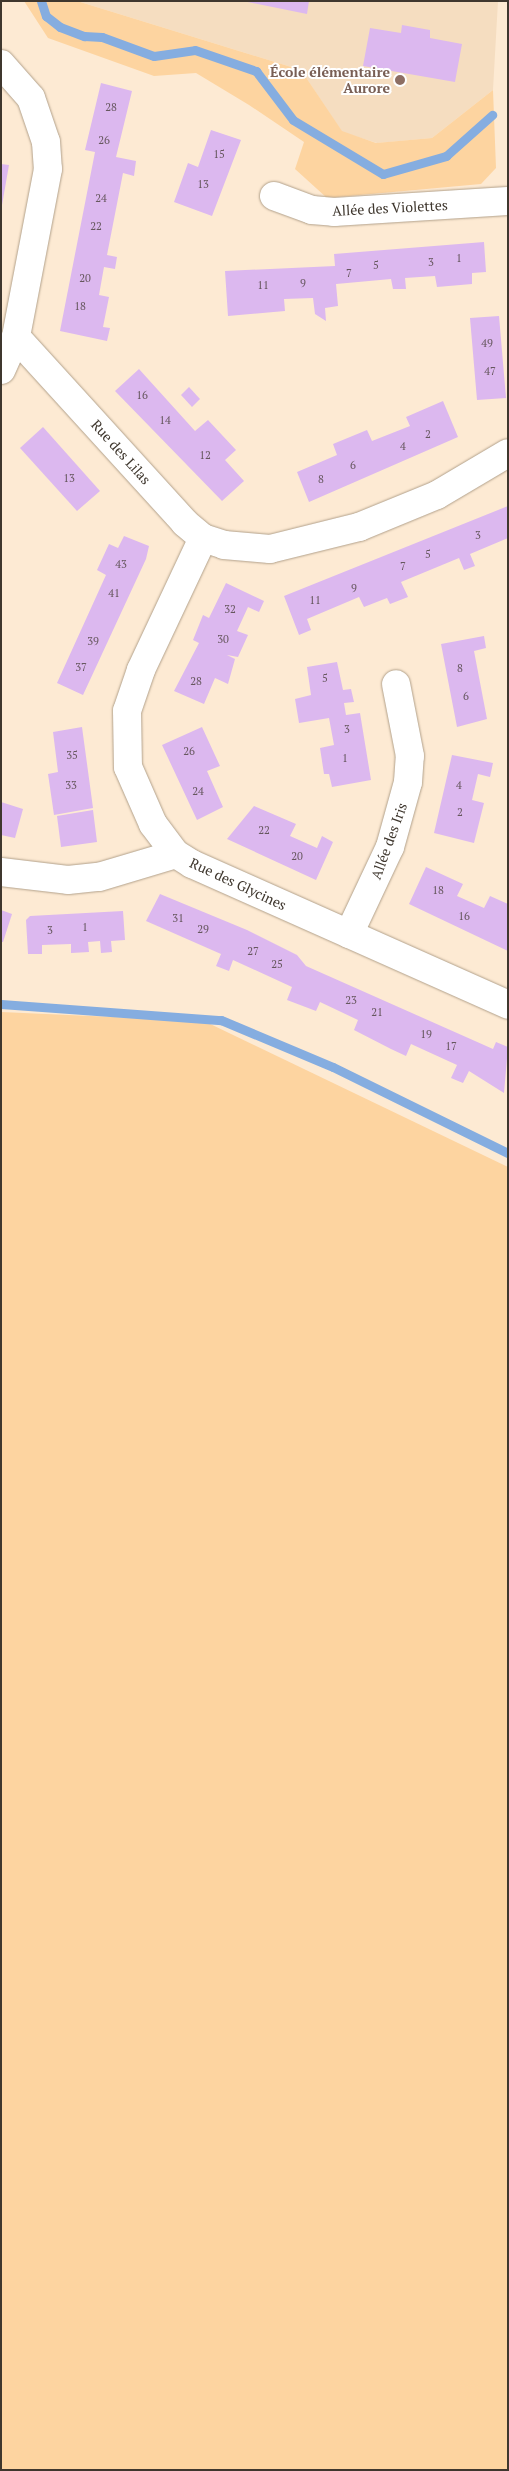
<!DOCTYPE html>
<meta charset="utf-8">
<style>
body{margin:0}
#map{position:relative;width:509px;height:2471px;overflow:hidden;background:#fdead3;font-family:"PT Serif",serif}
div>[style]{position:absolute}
.built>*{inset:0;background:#f5ddc0}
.green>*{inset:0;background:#fdd4a0}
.stream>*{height:9px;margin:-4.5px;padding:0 4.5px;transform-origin:4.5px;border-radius:4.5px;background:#85ade0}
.building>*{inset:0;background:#dcb8ef}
.roads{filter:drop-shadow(0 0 1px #b2a18b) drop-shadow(0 0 1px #b2a18b)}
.minor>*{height:28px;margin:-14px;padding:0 14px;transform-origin:14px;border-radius:14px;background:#fff}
.dots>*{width:14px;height:14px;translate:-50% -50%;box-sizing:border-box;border:2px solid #fff;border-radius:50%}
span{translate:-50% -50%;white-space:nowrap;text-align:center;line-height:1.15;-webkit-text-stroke:4px #fff;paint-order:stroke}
.number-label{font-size:11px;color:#66575e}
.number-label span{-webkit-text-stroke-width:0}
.education-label{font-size:14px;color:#785e54;font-weight:700}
.right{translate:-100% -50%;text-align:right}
.street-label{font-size:14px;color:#3f372e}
.frame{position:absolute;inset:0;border:2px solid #3f372e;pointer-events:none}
</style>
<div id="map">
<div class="built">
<i style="clip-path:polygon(77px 1px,498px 1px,493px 90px,432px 138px,377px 143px,342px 132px,301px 70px)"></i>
</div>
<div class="green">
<i style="clip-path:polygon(24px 1px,77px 1px,301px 70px,342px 131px,376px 143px,432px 138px,493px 90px,496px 168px,481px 184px,327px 198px,295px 169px,304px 142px,249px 105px,196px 73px,154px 76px,48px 38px)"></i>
<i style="clip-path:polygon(1px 1012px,204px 1021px,508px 1167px,508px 2470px,1px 2470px)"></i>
</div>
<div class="stream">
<i style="left:41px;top:1px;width:16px;rotate:72deg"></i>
<i style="left:46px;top:16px;width:18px;rotate:38deg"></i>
<i style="left:60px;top:27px;width:26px;rotate:21deg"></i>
<i style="left:84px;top:36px;width:18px;rotate:3deg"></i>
<i style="left:102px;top:37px;width:55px;rotate:20.1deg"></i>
<i style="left:154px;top:56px;width:41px;rotate:-8.3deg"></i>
<i style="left:195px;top:50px;width:65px;rotate:19deg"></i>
<i style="left:256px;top:71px;width:61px;rotate:52.9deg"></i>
<i style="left:293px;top:120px;width:105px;rotate:31deg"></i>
<i style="left:383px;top:174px;width:66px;rotate:-15.9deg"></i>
<i style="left:446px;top:156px;width:62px;rotate:-41.7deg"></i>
<i style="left:1px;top:1004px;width:221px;rotate:4.2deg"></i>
<i style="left:221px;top:1020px;width:121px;rotate:22.8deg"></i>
<i style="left:333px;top:1067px;width:195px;rotate:26.2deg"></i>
</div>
<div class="building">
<i style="clip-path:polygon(243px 1px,309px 1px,307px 14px)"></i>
<i style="clip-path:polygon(402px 25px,430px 30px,430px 38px,462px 44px,455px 82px,363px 66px,370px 28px,401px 33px)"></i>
<i style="clip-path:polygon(101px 83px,132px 91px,116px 157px,136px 161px,134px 176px,123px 173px,107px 255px,117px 257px,115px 269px,104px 267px,99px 295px,109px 297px,103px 327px,110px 328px,107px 341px,60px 331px,95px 152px,85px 150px)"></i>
<i style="clip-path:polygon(211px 130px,241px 140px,212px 216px,174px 202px,188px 163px,198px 167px)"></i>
<i style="clip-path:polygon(1px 164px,9px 165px,2px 205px,1px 204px)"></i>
<i style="clip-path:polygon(484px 242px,486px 272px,472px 273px,472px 284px,437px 287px,435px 276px,405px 278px,406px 289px,393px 289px,391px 279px,336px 284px,338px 306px,325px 308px,326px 321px,315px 314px,313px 298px,284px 299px,285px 311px,228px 316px,225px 271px,335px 266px,334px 254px)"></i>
<i style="clip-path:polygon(499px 316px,506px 398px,477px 400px,470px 318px)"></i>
<i style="clip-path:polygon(139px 369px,195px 431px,208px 420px,236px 450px,225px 460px,244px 481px,222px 501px,115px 391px)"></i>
<i style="clip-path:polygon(189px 387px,200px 399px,192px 407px,181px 395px)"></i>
<i style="clip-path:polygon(443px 401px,458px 437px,309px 502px,297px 472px,337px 455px,333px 444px,367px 430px,372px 441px,410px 426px,406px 417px)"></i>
<i style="clip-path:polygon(43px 427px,100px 491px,77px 511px,20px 448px)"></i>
<i style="clip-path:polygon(508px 506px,508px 538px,470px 554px,475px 566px,464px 570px,459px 558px,401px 582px,408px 597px,390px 604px,387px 598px,364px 607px,359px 597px,307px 619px,311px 630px,299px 635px,284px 596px)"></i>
<i style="clip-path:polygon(124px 536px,149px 546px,146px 559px,83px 695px,57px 683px,106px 575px,97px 570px,109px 544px,118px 548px)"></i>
<i style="clip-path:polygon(226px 583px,264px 601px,259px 612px,248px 607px,237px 631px,248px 635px,238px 657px,227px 655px,235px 659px,228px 684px,215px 678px,204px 704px,174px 691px,199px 643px,193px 640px,203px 615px,209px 618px)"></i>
<i style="clip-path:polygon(484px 636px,486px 648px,474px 651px,487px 719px,457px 727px,441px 644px)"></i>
<i style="clip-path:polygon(337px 662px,343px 690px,351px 689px,354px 702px,344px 703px,346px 715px,360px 713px,371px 780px,332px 787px,329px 774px,324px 774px,320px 748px,334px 745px,329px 718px,299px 723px,295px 699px,311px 695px,307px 667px)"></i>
<i style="clip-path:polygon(82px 727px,93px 808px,54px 815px,48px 774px,58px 772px,53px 732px)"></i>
<i style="clip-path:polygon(202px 727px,220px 766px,207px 771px,223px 807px,197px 820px,162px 745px)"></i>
<i style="clip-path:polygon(452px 755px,493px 763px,490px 777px,478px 774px,472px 800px,484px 803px,474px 843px,434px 833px)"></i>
<i style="clip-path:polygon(1px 802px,23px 809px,15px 838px,1px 835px)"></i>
<i style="clip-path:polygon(254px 806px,296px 824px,290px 836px,317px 848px,322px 836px,333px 842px,316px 880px,227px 839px)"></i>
<i style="clip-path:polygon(93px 810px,97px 842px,61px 847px,57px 816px)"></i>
<i style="clip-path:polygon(426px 867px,463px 884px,457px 896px,484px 908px,490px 896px,508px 904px,508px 951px,409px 904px)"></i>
<i style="clip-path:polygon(160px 894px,247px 930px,297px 955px,306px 966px,493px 1049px,496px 1042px,508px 1047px,504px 1093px,469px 1071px,463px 1083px,451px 1078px,457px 1065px,411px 1044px,406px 1056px,391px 1049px,354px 1030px,358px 1020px,320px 1002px,316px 1011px,287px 1000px,292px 987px,233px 960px,229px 971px,216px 966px,221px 954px,146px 921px)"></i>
<i style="clip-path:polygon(1px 910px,12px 914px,3px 942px,1px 942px)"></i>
<i style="clip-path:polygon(123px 911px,125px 940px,111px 941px,112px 952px,101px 953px,100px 941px,88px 942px,89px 952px,71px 953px,71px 944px,42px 945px,42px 954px,28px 954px,26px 920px,30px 916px)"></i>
</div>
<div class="roads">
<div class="minor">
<i style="left:1px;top:64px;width:45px;rotate:48.6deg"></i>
<i style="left:31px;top:98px;width:46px;rotate:71.2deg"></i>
<i style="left:46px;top:142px;width:27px;rotate:86deg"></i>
<i style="left:48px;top:169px;width:171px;rotate:100.8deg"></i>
<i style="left:16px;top:337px;width:36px;rotate:114deg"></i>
<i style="left:274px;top:196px;width:40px;rotate:20.2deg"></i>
<i style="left:312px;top:210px;width:22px;rotate:5deg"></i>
<i style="left:334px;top:212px;width:174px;rotate:-3.6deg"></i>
<i style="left:16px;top:337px;width:251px;rotate:47.7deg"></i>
<i style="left:185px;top:523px;width:23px;rotate:40deg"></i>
<i style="left:203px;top:538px;width:22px;rotate:18deg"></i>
<i style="left:224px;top:545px;width:46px;rotate:5deg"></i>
<i style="left:270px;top:549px;width:92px;rotate:-13.9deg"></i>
<i style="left:359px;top:527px;width:84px;rotate:-22.3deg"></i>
<i style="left:437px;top:495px;width:82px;rotate:-30.6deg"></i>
<i style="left:203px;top:538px;width:146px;rotate:115.2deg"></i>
<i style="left:141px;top:670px;width:43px;rotate:108.9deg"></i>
<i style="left:127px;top:711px;width:56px;rotate:89deg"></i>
<i style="left:128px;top:767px;width:62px;rotate:66.3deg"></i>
<i style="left:153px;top:824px;width:38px;rotate:53deg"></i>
<i style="left:176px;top:854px;width:19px;rotate:32deg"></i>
<i style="left:192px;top:864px;width:346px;rotate:24deg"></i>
<i style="left:1px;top:872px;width:67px;rotate:6.8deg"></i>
<i style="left:68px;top:880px;width:31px;rotate:-6deg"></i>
<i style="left:99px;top:877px;width:80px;rotate:-16.6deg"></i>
<i style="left:349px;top:934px;width:96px;rotate:-64.8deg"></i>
<i style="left:390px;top:847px;width:67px;rotate:-74.5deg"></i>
<i style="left:408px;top:782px;width:26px;rotate:-86deg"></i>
<i style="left:410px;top:756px;width:73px;rotate:-101deg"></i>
</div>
</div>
<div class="dots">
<i style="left:400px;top:80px;background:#8d6e63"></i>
</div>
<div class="number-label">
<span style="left:111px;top:107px">28</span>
<span style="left:104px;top:140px">26</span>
<span style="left:219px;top:154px">15</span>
<span style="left:203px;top:184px">13</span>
<span style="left:101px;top:198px">24</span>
<span style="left:96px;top:226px">22</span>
<span style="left:459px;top:258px">1</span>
<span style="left:431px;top:262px">3</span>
<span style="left:376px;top:265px">5</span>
<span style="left:349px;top:273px">7</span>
<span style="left:85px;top:278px">20</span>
<span style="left:303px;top:283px">9</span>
<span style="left:263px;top:285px">11</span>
<span style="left:80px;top:306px">18</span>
<span style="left:487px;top:343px">49</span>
<span style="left:490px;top:371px">47</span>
<span style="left:142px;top:395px">16</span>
<span style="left:165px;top:420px">14</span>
<span style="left:428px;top:434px">2</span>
<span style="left:403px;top:446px">4</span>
<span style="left:205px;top:455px">12</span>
<span style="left:353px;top:465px">6</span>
<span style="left:69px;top:478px">13</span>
<span style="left:321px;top:479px">8</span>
<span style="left:478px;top:535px">3</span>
<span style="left:428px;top:554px">5</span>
<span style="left:121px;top:564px">43</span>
<span style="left:403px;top:566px">7</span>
<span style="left:354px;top:588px">9</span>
<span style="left:114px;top:593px">41</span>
<span style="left:315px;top:600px">11</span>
<span style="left:230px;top:609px">32</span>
<span style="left:223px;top:639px">30</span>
<span style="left:93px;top:641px">39</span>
<span style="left:81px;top:667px">37</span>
<span style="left:460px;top:668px">8</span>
<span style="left:325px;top:678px">5</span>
<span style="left:196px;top:681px">28</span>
<span style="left:466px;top:696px">6</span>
<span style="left:347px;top:729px">3</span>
<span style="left:189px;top:751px">26</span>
<span style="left:72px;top:755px">35</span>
<span style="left:345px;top:758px">1</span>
<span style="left:71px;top:785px">33</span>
<span style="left:459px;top:785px">4</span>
<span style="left:198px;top:791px">24</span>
<span style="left:460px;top:812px">2</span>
<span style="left:264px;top:830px">22</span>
<span style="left:297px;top:856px">20</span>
<span style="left:438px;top:890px">18</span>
<span style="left:464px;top:916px">16</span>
<span style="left:178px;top:918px">31</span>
<span style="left:85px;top:927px">1</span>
<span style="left:203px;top:929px">29</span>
<span style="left:50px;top:930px">3</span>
<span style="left:253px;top:951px">27</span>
<span style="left:277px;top:964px">25</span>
<span style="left:351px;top:1000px">23</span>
<span style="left:377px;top:1012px">21</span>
<span style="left:426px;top:1034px">19</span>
<span style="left:451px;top:1046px">17</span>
</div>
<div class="education-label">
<span class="right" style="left:390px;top:80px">École élémentaire<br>Aurore</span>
</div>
<div class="street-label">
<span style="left:390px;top:208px;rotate:-3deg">Allée des Violettes</span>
<span style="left:121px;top:452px;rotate:48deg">Rue des Lilas</span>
<span style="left:389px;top:841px;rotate:-70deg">Allée des Iris</span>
<span style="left:238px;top:884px;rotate:25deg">Rue des Glycines</span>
</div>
<div class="frame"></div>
</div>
